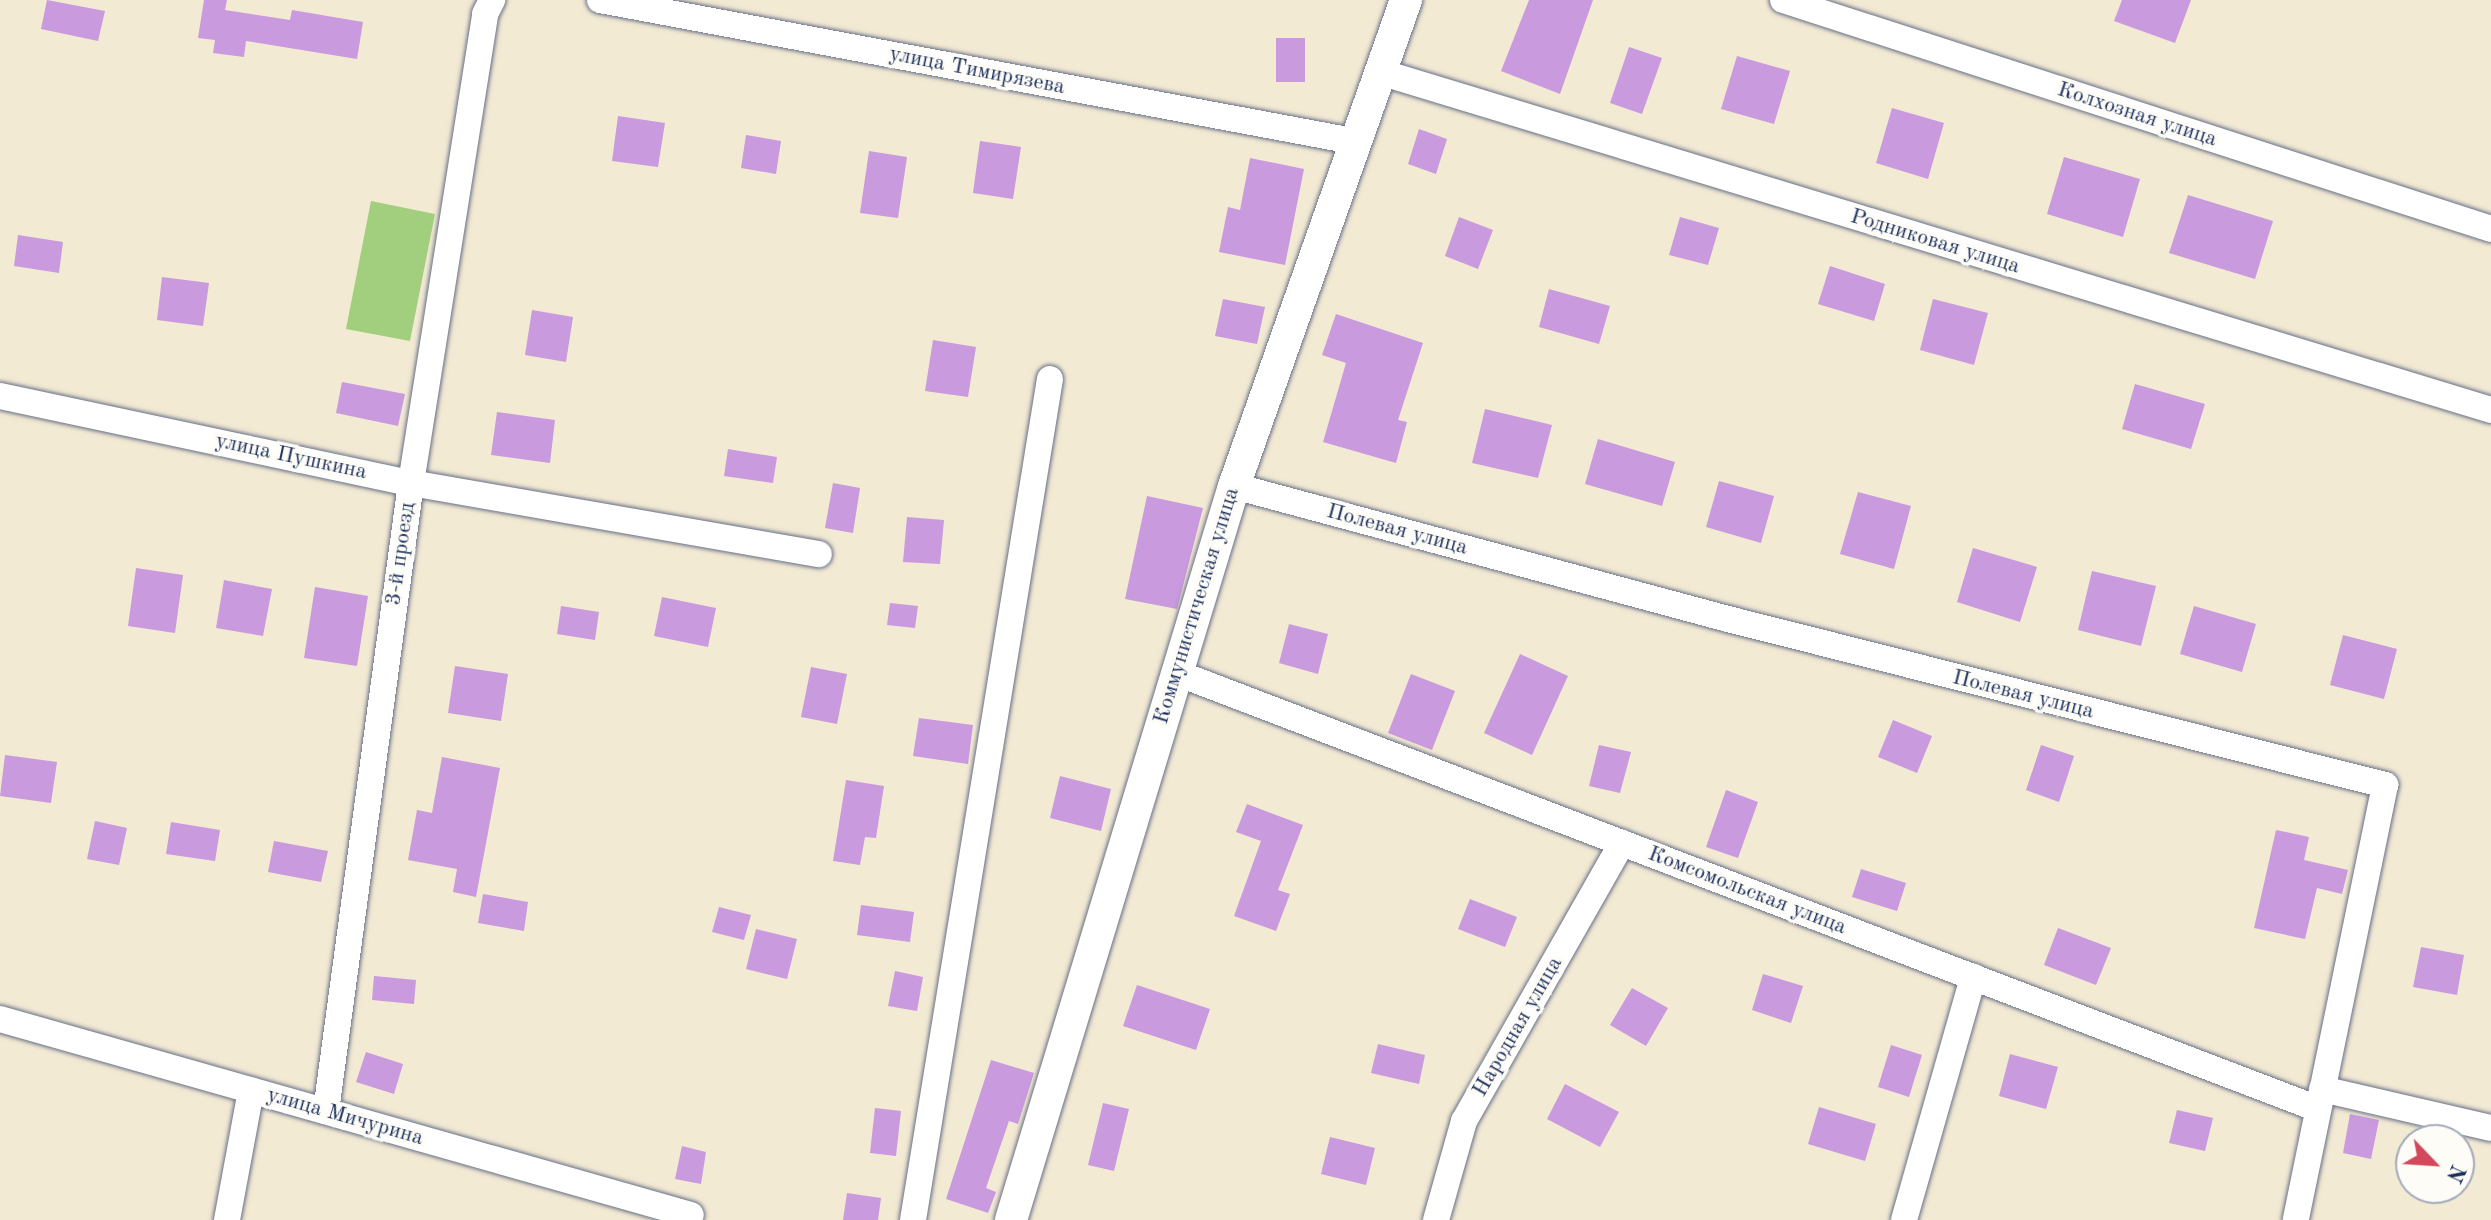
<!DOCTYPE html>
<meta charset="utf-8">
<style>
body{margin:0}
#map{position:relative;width:2491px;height:1220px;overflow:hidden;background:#f3ead4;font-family:"Old Standard TT",serif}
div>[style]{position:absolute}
.green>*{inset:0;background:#a2cf7d}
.building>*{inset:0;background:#c99add}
.roads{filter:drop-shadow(0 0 2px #677087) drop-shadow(0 0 2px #677087)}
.minor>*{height:26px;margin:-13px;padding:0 13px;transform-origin:13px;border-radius:13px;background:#fff}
.tertiary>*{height:32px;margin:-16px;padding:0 16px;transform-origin:16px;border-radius:16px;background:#fff}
span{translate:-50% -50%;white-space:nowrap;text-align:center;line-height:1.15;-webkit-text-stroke:7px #fdfcf7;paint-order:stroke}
.street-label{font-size:22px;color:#1b2f5e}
.north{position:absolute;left:2395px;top:1124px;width:80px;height:80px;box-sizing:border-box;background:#fdfcf7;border:2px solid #a3aaba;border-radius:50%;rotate:115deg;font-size:22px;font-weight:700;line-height:32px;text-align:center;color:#1b2f5e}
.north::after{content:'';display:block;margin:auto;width:28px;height:36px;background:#d1495b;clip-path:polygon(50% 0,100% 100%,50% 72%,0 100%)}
</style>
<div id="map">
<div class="green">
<i style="clip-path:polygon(371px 201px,435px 214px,410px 341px,346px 329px)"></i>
</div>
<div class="building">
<i style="clip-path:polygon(47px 0,105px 11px,98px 41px,41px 29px)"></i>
<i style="clip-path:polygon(204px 0,227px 0,225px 10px,290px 20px,292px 10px,363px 22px,357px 59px,246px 41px,244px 57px,213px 53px,215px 40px,198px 38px)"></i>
<i style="clip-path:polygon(1529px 0,1593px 0,1560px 94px,1501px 71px)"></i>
<i style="clip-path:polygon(2122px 0,2191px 0,2175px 43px,2114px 21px)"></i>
<i style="clip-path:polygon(1276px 38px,1305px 38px,1305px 82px,1276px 82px)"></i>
<i style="clip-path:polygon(1629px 47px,1662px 58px,1642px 114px,1610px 103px)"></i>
<i style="clip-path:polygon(1737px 56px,1790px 71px,1774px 124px,1721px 109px)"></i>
<i style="clip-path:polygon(1892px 108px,1944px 123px,1928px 179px,1876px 163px)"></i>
<i style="clip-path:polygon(618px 116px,665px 123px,658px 167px,612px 161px)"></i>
<i style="clip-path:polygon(1419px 129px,1447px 139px,1436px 174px,1408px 164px)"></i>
<i style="clip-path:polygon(746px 135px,781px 141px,776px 174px,741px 168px)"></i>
<i style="clip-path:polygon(980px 141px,1021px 147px,1013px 199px,973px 193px)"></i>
<i style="clip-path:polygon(869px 151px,907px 157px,898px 218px,860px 213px)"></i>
<i style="clip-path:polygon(2064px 157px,2140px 179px,2123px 237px,2047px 214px)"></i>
<i style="clip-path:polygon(1250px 158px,1304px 169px,1285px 265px,1219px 252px,1228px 207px,1240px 210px)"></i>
<i style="clip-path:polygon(2188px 195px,2273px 221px,2255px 279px,2169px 253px)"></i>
<i style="clip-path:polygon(1459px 217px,1493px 230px,1478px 269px,1445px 256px)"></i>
<i style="clip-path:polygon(1680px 217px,1719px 228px,1708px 265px,1669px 255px)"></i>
<i style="clip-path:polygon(18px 235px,63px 242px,59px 273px,14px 266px)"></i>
<i style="clip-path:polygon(1830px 266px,1885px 284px,1874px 321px,1818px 304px)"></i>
<i style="clip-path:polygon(162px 277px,209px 283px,203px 326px,157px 320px)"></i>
<i style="clip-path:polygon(1549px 289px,1610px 306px,1599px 344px,1539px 327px)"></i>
<i style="clip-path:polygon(1223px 299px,1265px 307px,1257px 344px,1215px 336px)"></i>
<i style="clip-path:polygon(1933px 299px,1988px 313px,1974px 365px,1920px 350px)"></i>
<i style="clip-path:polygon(532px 310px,573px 317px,566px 362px,525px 355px)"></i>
<i style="clip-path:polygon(1336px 314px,1423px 343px,1398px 420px,1407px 422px,1396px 463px,1323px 442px,1346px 363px,1322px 355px)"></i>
<i style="clip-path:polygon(933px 340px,976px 347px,968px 397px,925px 391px)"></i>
<i style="clip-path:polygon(342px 382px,405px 394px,398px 426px,336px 413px)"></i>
<i style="clip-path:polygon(2135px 384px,2205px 404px,2191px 449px,2122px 429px)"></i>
<i style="clip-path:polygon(1485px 409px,1552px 425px,1538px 478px,1472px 463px)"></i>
<i style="clip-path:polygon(497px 412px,555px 420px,550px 463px,491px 455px)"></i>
<i style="clip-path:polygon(1598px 439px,1675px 462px,1662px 506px,1585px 484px)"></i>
<i style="clip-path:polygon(728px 449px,777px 457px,773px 483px,724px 476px)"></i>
<i style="clip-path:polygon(1719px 481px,1774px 496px,1761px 543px,1706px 527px)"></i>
<i style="clip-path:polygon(833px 483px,860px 488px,853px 533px,825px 528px)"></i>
<i style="clip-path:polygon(1858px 492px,1911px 506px,1894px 569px,1840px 554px)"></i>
<i style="clip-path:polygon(1147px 496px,1203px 508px,1177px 609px,1125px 599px)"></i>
<i style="clip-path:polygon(907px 517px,944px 520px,940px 564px,903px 562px)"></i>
<i style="clip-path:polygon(1973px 548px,2037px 567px,2020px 622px,1957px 602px)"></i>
<i style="clip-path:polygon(136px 568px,183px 575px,175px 633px,128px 626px)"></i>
<i style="clip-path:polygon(2092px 571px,2156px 586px,2141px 646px,2078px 630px)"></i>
<i style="clip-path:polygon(224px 580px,272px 589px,263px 636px,216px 628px)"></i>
<i style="clip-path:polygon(315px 587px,368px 596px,357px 666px,304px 658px)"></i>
<i style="clip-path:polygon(662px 597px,716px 608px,708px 647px,654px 636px)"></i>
<i style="clip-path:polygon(890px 603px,918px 606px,915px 628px,887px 625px)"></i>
<i style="clip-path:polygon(561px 606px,599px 612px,595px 640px,557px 634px)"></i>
<i style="clip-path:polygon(2194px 606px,2256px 624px,2242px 672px,2180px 654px)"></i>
<i style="clip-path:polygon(1289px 624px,1328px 634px,1318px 674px,1279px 663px)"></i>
<i style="clip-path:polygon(2343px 635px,2397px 649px,2384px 699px,2330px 685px)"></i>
<i style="clip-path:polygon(1520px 654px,1568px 676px,1532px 755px,1484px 733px)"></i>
<i style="clip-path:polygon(455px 666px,508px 674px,501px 721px,448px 713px)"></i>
<i style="clip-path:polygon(811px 667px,847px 674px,837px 724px,801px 717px)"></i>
<i style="clip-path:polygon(1411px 674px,1455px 691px,1432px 750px,1388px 733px)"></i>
<i style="clip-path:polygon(919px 718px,973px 725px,968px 764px,913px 756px)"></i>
<i style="clip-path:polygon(1893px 720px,1932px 736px,1917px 773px,1878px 757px)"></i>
<i style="clip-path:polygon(1599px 745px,1631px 752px,1620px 793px,1589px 786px)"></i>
<i style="clip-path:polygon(2041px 745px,2074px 756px,2059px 802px,2026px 790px)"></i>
<i style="clip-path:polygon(5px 755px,57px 762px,51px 803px,0 796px)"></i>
<i style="clip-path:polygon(442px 757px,500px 768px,476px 897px,453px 892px,457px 869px,408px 860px,417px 810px,432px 813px)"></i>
<i style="clip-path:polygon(1060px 776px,1111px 789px,1101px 831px,1050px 818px)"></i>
<i style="clip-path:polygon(846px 780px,884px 786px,876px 838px,865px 837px,860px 865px,833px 861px)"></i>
<i style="clip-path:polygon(1726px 790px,1758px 802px,1738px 858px,1706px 847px)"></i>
<i style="clip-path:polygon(1247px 804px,1303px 825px,1278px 890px,1290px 894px,1276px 931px,1234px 916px,1261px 841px,1236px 832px)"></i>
<i style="clip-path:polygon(95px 821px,127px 828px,119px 865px,87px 859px)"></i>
<i style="clip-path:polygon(171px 822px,220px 830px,215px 861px,166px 854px)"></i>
<i style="clip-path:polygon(2276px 830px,2309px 837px,2304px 860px,2348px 870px,2342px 894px,2317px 888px,2305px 939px,2254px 928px)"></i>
<i style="clip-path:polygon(274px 841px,328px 851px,321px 882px,268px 872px)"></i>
<i style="clip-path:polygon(1861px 869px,1906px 883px,1897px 911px,1852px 897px)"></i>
<i style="clip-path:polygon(483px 894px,528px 902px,524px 931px,478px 923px)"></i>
<i style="clip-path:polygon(1470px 899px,1517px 917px,1505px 947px,1458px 929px)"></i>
<i style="clip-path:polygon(861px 905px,914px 912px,910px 942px,857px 935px)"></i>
<i style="clip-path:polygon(719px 907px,751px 915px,744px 940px,712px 932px)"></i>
<i style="clip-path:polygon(2058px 928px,2111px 948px,2096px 985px,2044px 965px)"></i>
<i style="clip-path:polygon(756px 929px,797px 939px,787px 979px,746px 969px)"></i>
<i style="clip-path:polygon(2421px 947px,2464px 955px,2457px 995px,2413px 987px)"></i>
<i style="clip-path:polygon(895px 971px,923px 977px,917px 1011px,888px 1006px)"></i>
<i style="clip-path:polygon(1763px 974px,1803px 986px,1791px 1023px,1752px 1010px)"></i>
<i style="clip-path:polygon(374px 976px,416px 980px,414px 1004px,372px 1000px)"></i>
<i style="clip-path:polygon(1137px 985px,1210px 1009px,1196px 1050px,1123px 1026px)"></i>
<i style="clip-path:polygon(1632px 988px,1668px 1008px,1646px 1046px,1610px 1025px)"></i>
<i style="clip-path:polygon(1378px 1044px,1425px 1055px,1419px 1084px,1371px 1073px)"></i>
<i style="clip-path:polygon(1891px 1045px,1922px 1055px,1909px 1097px,1878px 1087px)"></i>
<i style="clip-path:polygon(366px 1052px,403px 1064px,394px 1094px,356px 1082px)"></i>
<i style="clip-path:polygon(2010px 1054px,2058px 1067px,2046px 1109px,1999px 1096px)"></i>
<i style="clip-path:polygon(991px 1060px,1034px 1073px,1018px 1124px,1009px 1121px,986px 1188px,996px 1192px,988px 1213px,946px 1199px)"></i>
<i style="clip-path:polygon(1565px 1084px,1619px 1112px,1600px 1147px,1547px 1119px)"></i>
<i style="clip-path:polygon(1103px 1103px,1129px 1109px,1114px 1171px,1088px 1165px)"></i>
<i style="clip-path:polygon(1819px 1107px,1876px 1124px,1865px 1161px,1808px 1144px)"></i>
<i style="clip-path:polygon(875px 1108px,901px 1111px,896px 1156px,870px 1153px)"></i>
<i style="clip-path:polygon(2177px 1110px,2213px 1118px,2205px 1151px,2169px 1143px)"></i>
<i style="clip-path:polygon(2350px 1114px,2379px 1120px,2371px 1159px,2343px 1153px)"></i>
<i style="clip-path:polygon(1330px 1137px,1375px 1148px,1366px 1185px,1321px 1174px)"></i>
<i style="clip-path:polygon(682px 1146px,706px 1152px,701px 1184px,675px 1179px)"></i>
<i style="clip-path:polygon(847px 1193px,881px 1198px,878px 1220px,843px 1220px)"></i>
</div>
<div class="roads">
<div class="minor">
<i style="left:600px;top:0;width:766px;rotate:10.61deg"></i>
<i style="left:1783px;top:0;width:744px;rotate:17.92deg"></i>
<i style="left:1380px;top:72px;width:1161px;rotate:16.92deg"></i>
<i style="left:0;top:396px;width:420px;rotate:12deg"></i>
<i style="left:411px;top:483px;width:414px;rotate:9.9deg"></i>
<i style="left:1234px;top:486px;width:512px;rotate:15.07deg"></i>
<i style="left:1728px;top:619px;width:678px;rotate:14.18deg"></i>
<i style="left:2385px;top:785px;width:444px;rotate:101.6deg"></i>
<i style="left:1177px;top:673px;width:1221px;rotate:20.91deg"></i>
<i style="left:0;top:1019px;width:718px;rotate:15.84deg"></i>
<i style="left:2322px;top:1089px;width:173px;rotate:13deg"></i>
<i style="left:326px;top:1111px;width:634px;rotate:-82.29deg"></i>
<i style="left:411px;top:483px;width:475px;rotate:-81deg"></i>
<i style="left:485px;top:14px;width:16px;rotate:-63deg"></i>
<i style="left:227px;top:1220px;width:132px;rotate:-79.5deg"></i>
<i style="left:913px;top:1220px;width:852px;rotate:-80.75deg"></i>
<i style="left:1436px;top:1220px;width:103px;rotate:-74.2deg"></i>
<i style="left:1464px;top:1121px;width:320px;rotate:-60.4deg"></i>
<i style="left:1904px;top:1220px;width:253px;rotate:-74.1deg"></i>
</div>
<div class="tertiary">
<i style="left:1011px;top:1220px;width:767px;rotate:-73.1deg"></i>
<i style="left:1234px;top:486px;width:516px;rotate:-70.51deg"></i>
</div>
</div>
<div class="street-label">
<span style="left:977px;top:71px;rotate:11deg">улица Тимирязева</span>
<span style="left:2137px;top:115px;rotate:18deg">Колхозная улица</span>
<span style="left:1935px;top:242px;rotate:17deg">Родниковая улица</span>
<span style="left:291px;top:457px;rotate:12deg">улица Пушкина</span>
<span style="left:1397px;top:530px;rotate:15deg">Полевая улица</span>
<span style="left:401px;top:554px;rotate:-82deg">3-й проезд</span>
<span style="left:1197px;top:606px;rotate:-73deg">Коммунистическая улица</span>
<span style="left:2023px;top:695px;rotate:14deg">Полевая улица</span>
<span style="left:1747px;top:891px;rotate:21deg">Комсомольская улица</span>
<span style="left:1518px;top:1027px;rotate:-60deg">Народная улица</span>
<span style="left:345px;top:1117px;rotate:16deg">улица Мичурина</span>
</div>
<div class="north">N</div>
</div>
